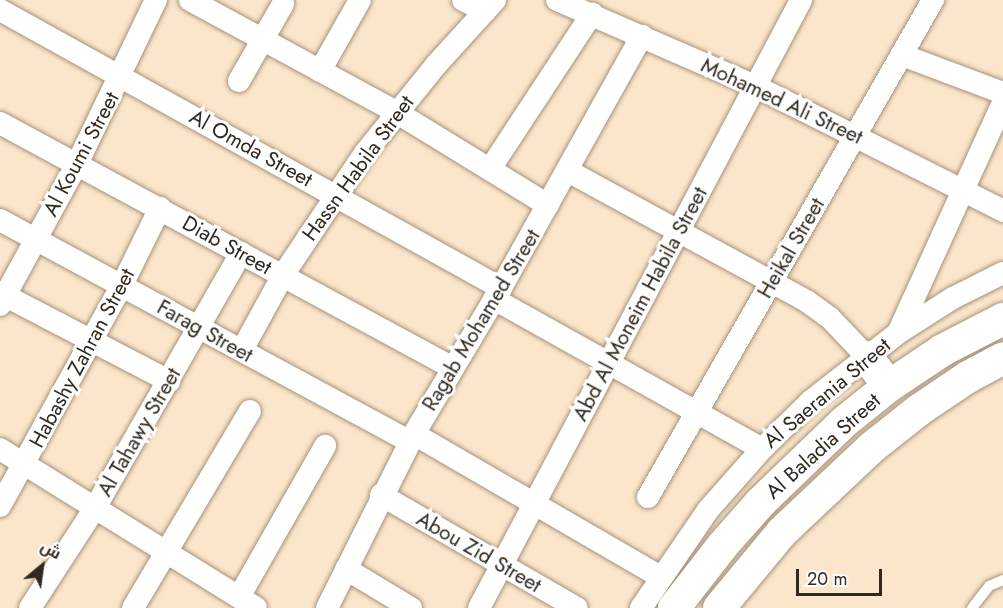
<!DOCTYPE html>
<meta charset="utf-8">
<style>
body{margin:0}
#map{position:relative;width:1003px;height:608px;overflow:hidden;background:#fbe6cb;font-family:Jost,Cairo,sans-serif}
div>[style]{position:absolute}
.roads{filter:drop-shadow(0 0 2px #a7937a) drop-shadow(0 0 2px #a7937a)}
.lane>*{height:10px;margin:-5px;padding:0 5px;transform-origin:5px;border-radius:5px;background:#fff}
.street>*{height:22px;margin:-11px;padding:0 11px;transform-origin:11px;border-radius:11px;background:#fff}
.secondary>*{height:32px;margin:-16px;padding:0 16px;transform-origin:16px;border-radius:16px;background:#fff}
span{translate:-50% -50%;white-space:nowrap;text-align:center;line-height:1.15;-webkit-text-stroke:6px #fff;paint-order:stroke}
.street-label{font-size:21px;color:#31291f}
.north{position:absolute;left:12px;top:536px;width:60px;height:60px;-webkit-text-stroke:4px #fff;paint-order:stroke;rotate:29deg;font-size:16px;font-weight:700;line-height:24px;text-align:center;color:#31291f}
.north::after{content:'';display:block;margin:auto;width:21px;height:27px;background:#31291f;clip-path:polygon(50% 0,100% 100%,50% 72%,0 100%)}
.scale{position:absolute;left:796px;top:569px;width:86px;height:27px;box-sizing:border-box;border:3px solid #31291f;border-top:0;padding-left:8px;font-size:18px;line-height:21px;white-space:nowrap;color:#31291f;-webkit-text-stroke:4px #fff;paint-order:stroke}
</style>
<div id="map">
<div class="roads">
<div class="lane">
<i style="left:972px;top:608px;width:28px;rotate:-52deg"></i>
<i style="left:989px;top:586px;width:15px;rotate:-23deg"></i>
</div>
<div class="street">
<i style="left:190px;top:0;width:234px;rotate:28.5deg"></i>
<i style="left:396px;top:112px;width:178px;rotate:31.5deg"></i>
<i style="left:463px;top:0;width:25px;rotate:27deg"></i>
<i style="left:557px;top:0;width:216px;rotate:23.5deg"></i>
<i style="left:755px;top:86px;width:278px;rotate:26.7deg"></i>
<i style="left:0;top:10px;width:573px;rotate:29.03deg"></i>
<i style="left:902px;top:55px;width:108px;rotate:20.6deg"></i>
<i style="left:320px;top:71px;width:81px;rotate:-60.6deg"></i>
<i style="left:239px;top:81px;width:89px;rotate:-60.3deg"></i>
<i style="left:0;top:123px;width:515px;rotate:28.41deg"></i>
<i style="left:490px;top:169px;width:186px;rotate:-56.7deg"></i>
<i style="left:568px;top:171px;width:273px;rotate:28.6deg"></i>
<i style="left:808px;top:302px;width:27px;rotate:36deg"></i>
<i style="left:830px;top:318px;width:54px;rotate:46.5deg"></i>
<i style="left:0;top:220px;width:466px;rotate:28.4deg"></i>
<i style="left:0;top:293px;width:191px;rotate:27.5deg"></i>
<i style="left:494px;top:299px;width:307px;rotate:29.2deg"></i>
<i style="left:0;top:305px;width:161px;rotate:-61.4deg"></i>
<i style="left:77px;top:164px;width:182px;rotate:-64.3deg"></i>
<i style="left:898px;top:333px;width:253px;rotate:-65.5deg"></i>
<i style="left:242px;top:350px;width:85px;rotate:-61.3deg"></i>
<i style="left:283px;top:275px;width:147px;rotate:-56.1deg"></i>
<i style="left:365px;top:153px;width:113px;rotate:-51.1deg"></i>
<i style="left:436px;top:65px;width:88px;rotate:-47.8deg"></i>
<i style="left:414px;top:434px;width:285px;rotate:30.1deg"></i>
<i style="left:0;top:449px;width:301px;rotate:31.8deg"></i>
<i style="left:381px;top:495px;width:226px;rotate:30deg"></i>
<i style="left:648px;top:497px;width:573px;rotate:-60.17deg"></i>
<i style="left:0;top:506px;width:252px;rotate:-61.1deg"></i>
<i style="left:122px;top:285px;width:86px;rotate:-63.7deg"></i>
<i style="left:346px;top:569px;width:76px;rotate:31deg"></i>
<i style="left:239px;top:597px;width:174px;rotate:-60.3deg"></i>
<i style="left:30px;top:608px;width:119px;rotate:-57deg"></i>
<i style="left:95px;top:508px;width:294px;rotate:-60.2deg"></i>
<i style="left:133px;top:608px;width:229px;rotate:-59.3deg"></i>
<i style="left:327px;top:608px;width:195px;rotate:-63.4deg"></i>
<i style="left:414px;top:434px;width:170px;rotate:-59.2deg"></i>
<i style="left:501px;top:288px;width:289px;rotate:-60.8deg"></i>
<i style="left:479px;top:608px;width:688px;rotate:-62.09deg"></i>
<i style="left:641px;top:608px;width:119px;rotate:-55.6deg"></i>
<i style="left:708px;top:510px;width:81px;rotate:-48.5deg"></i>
<i style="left:762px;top:449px;width:69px;rotate:-44.4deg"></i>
<i style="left:811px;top:401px;width:110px;rotate:-38deg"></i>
<i style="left:898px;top:333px;width:65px;rotate:-32.5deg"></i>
<i style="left:953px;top:298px;width:56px;rotate:-26.6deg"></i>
</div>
<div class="secondary">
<i style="left:867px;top:357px;width:36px;rotate:53deg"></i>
<i style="left:674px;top:608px;width:80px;rotate:-52.1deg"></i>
<i style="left:723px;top:545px;width:57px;rotate:-48.5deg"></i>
<i style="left:761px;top:502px;width:115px;rotate:-43.9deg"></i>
<i style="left:844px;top:422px;width:58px;rotate:-38.7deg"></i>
<i style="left:889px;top:386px;width:65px;rotate:-33.7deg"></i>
<i style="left:943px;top:350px;width:68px;rotate:-27.3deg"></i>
<i style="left:719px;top:608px;width:99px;rotate:-50.3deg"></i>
<i style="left:782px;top:532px;width:122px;rotate:-43.3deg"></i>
<i style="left:871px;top:448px;width:61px;rotate:-38.4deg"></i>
<i style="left:919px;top:410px;width:59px;rotate:-34deg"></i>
<i style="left:968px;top:377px;width:40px;rotate:-28deg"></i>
</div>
</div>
<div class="street-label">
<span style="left:782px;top:101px;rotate:25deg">Mohamed Ali Street</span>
<span style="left:251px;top:148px;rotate:29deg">Al Omda Street</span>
<span style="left:81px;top:154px;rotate:-62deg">Al Koumi Street</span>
<span style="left:358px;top:168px;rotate:-54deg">Hassn Habila Street</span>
<span style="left:227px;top:245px;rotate:29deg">Diab Street</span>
<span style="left:791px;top:248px;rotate:-60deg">Heikal Street</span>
<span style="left:640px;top:304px;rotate:-62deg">Abd Al Moneim Habila Street</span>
<span style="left:481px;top:320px;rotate:-59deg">Ragab Mohamed Street</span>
<span style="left:205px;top:331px;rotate:29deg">Farag Street</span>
<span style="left:82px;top:358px;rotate:-62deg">Habashy Zahran Street</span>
<span style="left:827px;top:393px;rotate:-40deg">Al Saerania Street</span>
<span style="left:139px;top:432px;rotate:-60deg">Al Tahawy Street</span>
<span style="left:823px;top:446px;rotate:-42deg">Al Baladia Street</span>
<span style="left:479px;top:552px;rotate:30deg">Abou Zid Street</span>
</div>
<div class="north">ش</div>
<div class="scale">20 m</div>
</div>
